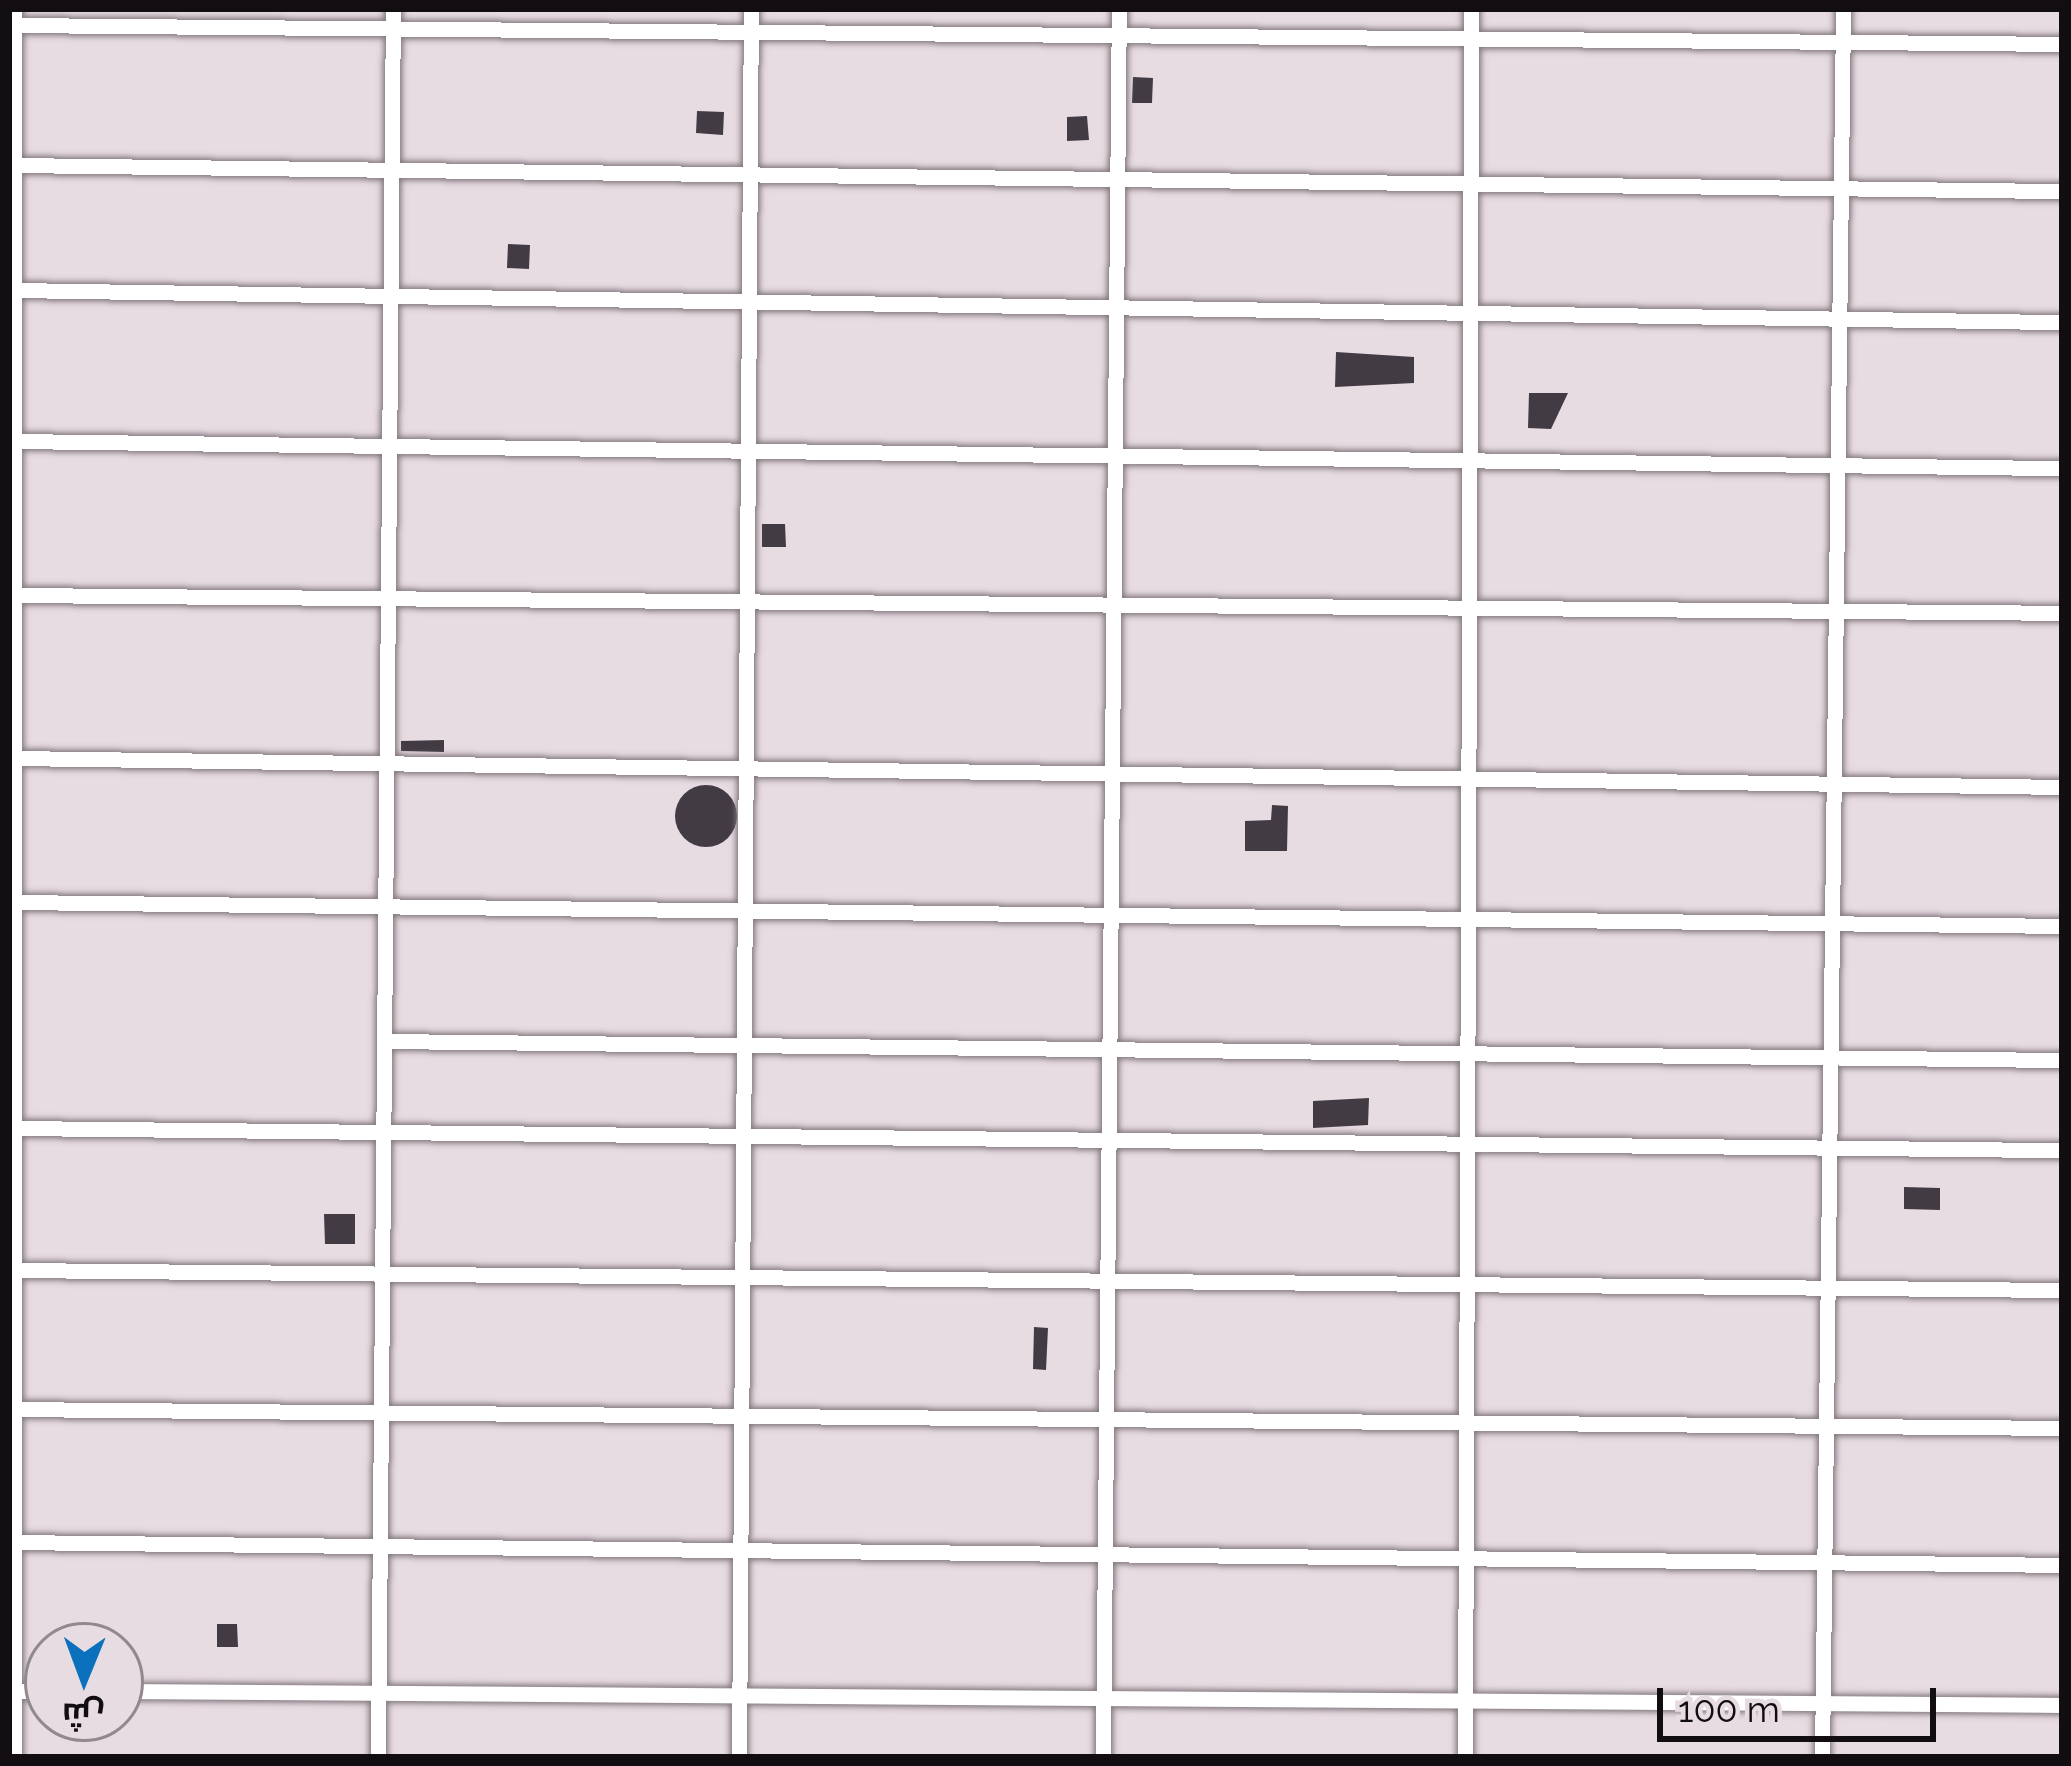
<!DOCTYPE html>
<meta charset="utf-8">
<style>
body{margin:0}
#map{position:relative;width:2071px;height:1766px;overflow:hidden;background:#e8dce3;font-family:Raleway,Cairo,sans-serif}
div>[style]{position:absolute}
.building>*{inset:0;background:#423b44}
.round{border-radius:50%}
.roads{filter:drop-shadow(0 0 3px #81777d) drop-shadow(0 0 3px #81777d)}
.street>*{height:15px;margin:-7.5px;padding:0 7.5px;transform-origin:7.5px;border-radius:7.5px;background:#fff}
span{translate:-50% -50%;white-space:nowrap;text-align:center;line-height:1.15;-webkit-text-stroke:12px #e8dce3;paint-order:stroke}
.frame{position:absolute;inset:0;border:12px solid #110d10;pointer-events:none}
.north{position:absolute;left:24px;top:1622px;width:120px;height:120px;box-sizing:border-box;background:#e8dce3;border:3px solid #92898f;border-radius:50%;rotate:181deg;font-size:33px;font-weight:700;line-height:48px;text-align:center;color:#110d10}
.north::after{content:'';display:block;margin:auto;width:42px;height:54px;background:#0b71bd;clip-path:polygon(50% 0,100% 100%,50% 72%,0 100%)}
.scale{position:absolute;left:1657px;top:1688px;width:279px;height:54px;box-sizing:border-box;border:6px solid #110d10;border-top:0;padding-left:15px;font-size:36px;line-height:42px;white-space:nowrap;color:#110d10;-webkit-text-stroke:9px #e8dce3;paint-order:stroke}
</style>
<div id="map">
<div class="building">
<i style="clip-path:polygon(1133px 77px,1153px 78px,1152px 103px,1132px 103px)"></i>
<i style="clip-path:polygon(697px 111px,724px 112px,723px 135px,696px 133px)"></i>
<i style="clip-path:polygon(1087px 116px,1089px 140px,1067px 141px,1067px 117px)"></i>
<i style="clip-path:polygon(508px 244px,530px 245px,529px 269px,507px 268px)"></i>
<i style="clip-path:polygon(1336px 352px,1414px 357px,1414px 383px,1335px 387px)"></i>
<i style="clip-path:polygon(1529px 393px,1568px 393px,1551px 429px,1528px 428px)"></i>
<i style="clip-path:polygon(762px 524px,785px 524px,786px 547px,762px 547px)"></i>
<i style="clip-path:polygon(444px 740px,444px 752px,401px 751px,401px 741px)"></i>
<i class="round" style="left:675px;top:785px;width:62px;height:62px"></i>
<i style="clip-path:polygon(1272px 805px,1288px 806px,1287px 851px,1245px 851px,1245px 821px,1271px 820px)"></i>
<i style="clip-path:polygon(1369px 1098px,1368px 1125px,1313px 1128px,1313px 1101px)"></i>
<i style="clip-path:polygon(1904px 1187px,1940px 1188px,1940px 1210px,1904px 1209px)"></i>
<i style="clip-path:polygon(324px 1214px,355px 1214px,355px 1244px,325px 1244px)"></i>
<i style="clip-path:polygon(1034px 1327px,1048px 1328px,1046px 1370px,1033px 1369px)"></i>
<i style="clip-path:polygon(217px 1624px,237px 1624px,238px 1647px,217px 1647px)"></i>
</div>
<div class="roads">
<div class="street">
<i style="left:14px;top:9px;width:1748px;rotate:90deg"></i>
<i style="left:14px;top:25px;width:2048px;rotate:0.53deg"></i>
<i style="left:13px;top:165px;width:2049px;rotate:0.73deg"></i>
<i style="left:14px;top:290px;width:2048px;rotate:0.9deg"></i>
<i style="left:14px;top:441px;width:2048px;rotate:0.76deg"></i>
<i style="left:14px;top:595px;width:2048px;rotate:0.5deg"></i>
<i style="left:14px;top:758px;width:2048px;rotate:0.81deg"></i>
<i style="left:14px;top:902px;width:2048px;rotate:0.67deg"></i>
<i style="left:384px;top:1041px;width:1678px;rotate:0.65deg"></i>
<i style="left:14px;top:1128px;width:2048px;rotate:0.62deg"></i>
<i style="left:14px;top:1270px;width:2048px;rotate:0.56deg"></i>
<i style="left:9px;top:1409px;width:2053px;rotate:0.53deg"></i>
<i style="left:9px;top:1542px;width:2053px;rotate:0.64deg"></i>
<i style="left:9px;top:1691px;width:39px"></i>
<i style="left:120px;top:1691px;width:1942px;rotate:0.41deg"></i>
<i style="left:378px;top:1757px;width:1748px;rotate:-89.51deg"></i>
<i style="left:739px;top:1757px;width:1748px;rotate:-89.61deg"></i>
<i style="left:1103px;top:1757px;width:1748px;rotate:-89.48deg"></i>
<i style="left:1465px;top:1757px;width:1748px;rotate:-89.8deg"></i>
<i style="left:1822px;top:1757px;width:1748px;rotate:-89.31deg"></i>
</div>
</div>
<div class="frame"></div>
<div class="north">ش</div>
<div class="scale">100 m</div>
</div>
